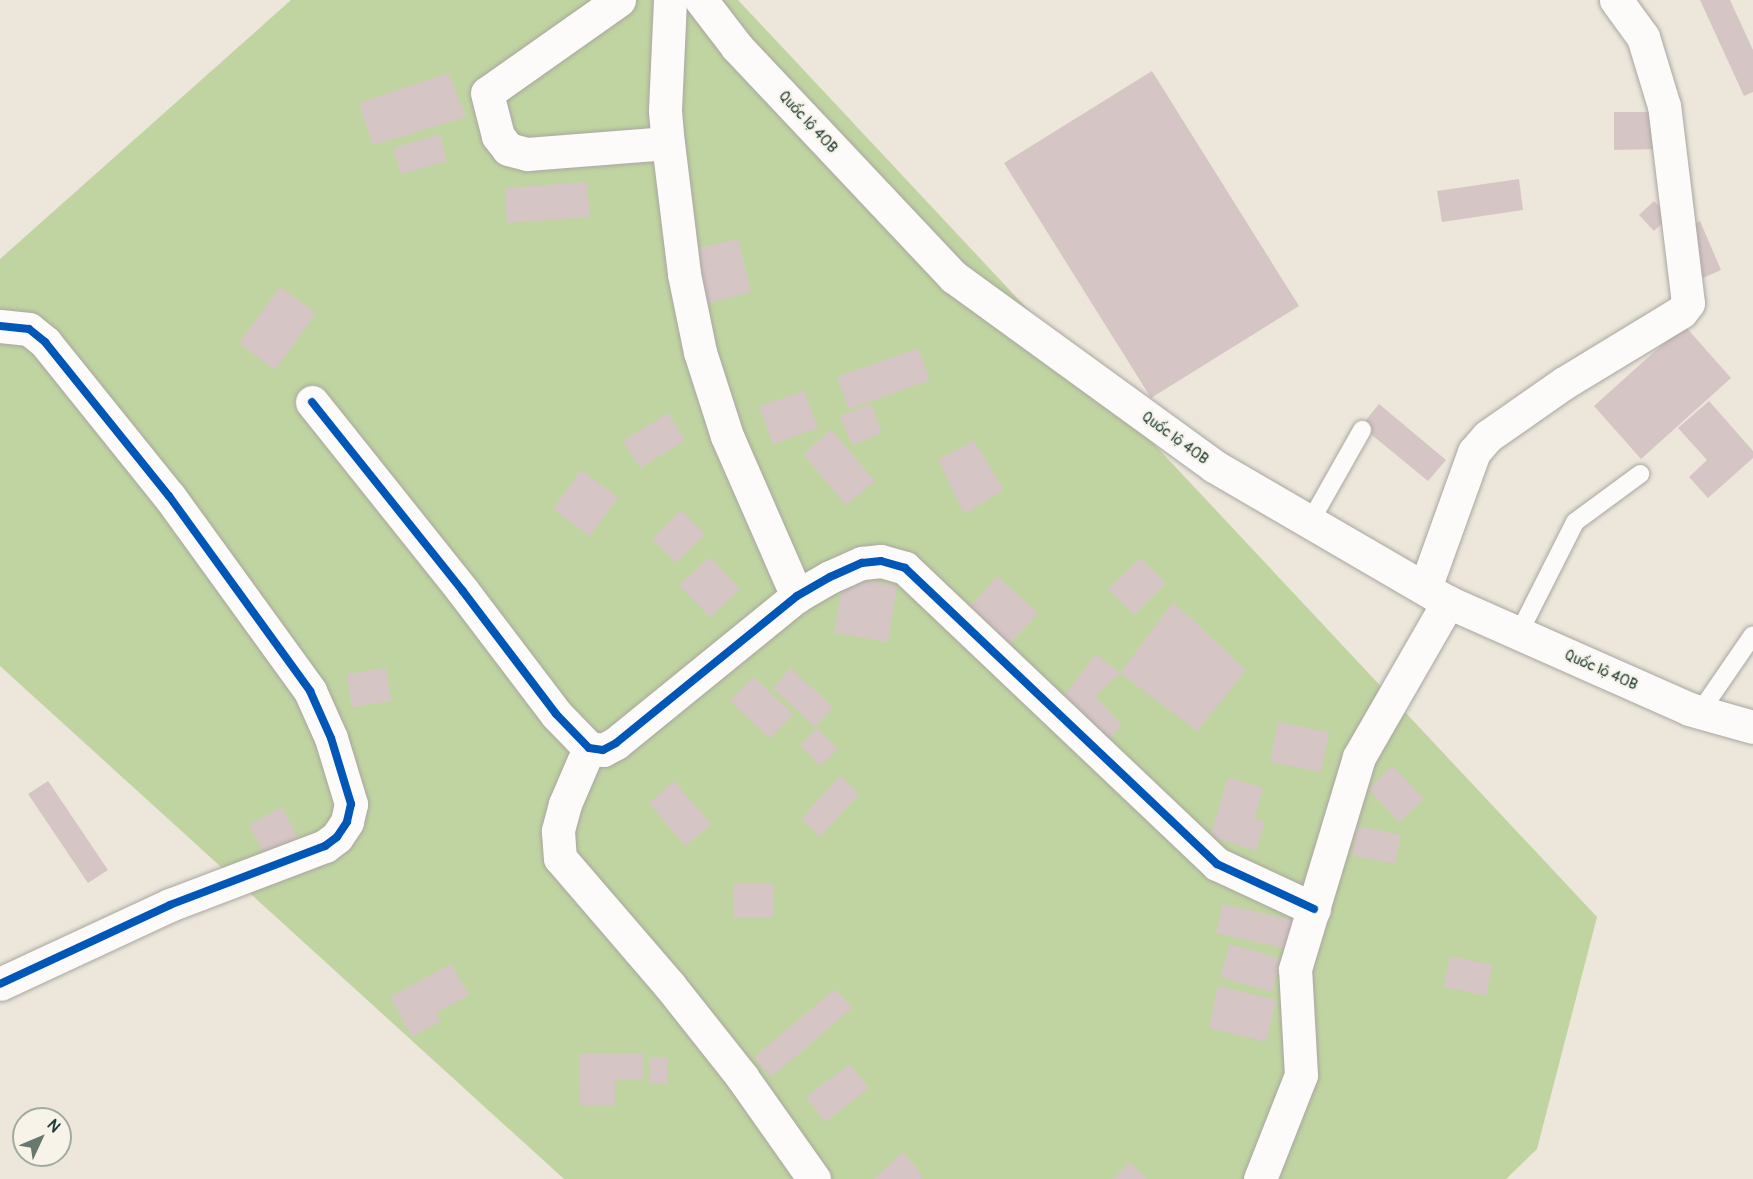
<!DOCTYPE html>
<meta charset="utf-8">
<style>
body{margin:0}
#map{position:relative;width:1753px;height:1179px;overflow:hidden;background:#ede6db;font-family:Pangolin,sans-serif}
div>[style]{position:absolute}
.green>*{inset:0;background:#c0d4a1}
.building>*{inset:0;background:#d6c5c5}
.roads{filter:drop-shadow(0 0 2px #a8a7a0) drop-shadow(0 0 2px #a8a7a0)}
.service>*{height:18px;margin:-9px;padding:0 9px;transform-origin:9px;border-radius:9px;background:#fcfbfa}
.minor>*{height:33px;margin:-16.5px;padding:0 16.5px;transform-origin:16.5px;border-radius:16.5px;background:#fcfbfa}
.trunk>*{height:33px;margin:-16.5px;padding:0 16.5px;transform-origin:16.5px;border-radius:16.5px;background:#fcfbfa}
.cycleway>*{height:8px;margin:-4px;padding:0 4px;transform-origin:4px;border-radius:4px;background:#0057b8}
span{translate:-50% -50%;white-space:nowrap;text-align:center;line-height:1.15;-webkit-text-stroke:4.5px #f7f3e8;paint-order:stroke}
.street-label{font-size:15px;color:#1f3d34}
.north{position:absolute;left:12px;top:1107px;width:60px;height:60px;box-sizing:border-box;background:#f7f3e8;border:2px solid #a1aaa0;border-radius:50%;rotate:46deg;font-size:16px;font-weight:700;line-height:24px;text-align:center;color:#1f3d34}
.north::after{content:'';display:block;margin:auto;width:21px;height:27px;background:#67786e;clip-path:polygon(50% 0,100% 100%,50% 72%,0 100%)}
</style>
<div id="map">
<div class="green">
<i style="clip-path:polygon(291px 0,738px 0,1597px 917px,1537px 1149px,1506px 1179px,564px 1179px,0 666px,0 259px)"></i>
</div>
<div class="building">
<i style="clip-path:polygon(1700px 0,1730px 0,1753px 50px,1753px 92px,1744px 96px)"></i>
<i style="clip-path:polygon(1152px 71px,1299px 306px,1151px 398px,1004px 163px)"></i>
<i style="clip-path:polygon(448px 73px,466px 117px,373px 145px,359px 103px)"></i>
<i style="clip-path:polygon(1614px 112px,1657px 112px,1658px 149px,1614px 150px)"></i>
<i style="clip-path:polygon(440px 134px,447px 161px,401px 174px,393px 148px)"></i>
<i style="clip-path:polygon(1519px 179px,1523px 210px,1442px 222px,1437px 191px)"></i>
<i style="clip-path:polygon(587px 182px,590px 217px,507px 223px,505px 188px)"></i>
<i style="clip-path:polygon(1654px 201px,1669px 217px,1654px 231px,1639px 215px)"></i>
<i style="clip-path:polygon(1700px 221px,1721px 270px,1687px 285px,1665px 236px)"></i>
<i style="clip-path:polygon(738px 239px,751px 292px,701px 305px,687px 251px)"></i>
<i style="clip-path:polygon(280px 287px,316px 313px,275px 370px,239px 343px)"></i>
<i style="clip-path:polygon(1684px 325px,1731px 378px,1641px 459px,1594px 406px)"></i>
<i style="clip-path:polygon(918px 348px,930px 380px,849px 409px,837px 377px)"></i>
<i style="clip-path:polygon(804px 391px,818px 428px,773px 444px,759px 406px)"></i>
<i style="clip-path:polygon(1709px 401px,1753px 451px,1753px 458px,1708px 498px,1689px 477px,1707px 460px,1678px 428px)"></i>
<i style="clip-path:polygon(871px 404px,882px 433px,852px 445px,840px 416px)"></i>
<i style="clip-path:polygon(1379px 404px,1446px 460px,1428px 481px,1361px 426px)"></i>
<i style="clip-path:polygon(668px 413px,685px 440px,640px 468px,623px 441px)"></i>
<i style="clip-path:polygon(831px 430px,875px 481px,846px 505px,803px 454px)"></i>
<i style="clip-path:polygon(974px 441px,1004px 490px,964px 514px,938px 459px)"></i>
<i style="clip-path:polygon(581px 470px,618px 497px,590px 536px,553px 509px)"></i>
<i style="clip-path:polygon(681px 510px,705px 534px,676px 563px,652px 539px)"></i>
<i style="clip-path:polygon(710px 557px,740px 589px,710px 618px,679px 585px)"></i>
<i style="clip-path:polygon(1140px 558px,1166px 583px,1134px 615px,1108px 589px)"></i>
<i style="clip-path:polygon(844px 576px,897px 586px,888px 642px,834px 633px)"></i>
<i style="clip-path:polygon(997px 576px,1038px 613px,1007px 647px,966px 611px)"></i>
<i style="clip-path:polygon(1173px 602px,1246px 670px,1197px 731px,1120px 673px,1095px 696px,1122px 725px,1107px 742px,1059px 702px,1096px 654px,1120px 673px)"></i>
<i style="clip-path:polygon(386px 668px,391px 701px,352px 707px,347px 674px)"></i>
<i style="clip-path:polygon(790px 668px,833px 707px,815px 727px,773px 688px)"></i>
<i style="clip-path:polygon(753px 677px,793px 714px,770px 738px,730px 701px)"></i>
<i style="clip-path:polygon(1278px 722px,1329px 732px,1321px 772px,1270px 762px)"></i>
<i style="clip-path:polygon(817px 728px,838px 749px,820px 766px,800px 745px)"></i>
<i style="clip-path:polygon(1393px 766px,1424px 799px,1399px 822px,1368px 789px)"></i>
<i style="clip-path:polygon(840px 776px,859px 794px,820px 837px,801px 819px)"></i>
<i style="clip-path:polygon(1228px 777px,1263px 788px,1254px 818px,1265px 821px,1256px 851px,1210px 836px)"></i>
<i style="clip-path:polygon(48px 781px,108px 870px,88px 883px,28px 794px)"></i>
<i style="clip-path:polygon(674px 781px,711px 824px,685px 846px,649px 803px)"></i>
<i style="clip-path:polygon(282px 807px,300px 842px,267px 859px,249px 825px)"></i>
<i style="clip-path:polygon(1357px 826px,1401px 835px,1395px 864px,1352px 855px)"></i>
<i style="clip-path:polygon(734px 883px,773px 883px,773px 918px,734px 918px)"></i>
<i style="clip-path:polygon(1223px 904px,1293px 920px,1287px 949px,1216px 933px)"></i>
<i style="clip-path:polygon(1230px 944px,1281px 959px,1272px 992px,1220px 977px)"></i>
<i style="clip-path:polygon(1450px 956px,1492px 965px,1486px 996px,1444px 987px)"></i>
<i style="clip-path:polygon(451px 964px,469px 995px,436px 1013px,441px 1021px,412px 1037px,390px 997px)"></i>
<i style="clip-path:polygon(1218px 986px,1276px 1000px,1266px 1042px,1209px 1028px)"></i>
<i style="clip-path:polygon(835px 989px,852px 1008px,771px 1077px,754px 1057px)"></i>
<i style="clip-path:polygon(579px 1054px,644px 1054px,644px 1080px,615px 1079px,615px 1105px,580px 1105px)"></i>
<i style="clip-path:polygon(649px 1057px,667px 1057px,667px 1084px,649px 1084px)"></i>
<i style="clip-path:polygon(850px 1064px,869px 1088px,825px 1122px,806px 1097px)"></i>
<i style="clip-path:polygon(903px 1152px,923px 1176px,919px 1179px,873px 1179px)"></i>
<i style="clip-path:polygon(1130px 1162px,1147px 1179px,1112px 1179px)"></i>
</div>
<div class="roads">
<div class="service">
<i style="left:1310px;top:522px;width:106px;rotate:-60.5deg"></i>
<i style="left:1519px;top:633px;width:124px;rotate:-63.2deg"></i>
<i style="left:1575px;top:522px;width:81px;rotate:-36.4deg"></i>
<i style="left:1700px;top:712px;width:93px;rotate:-55.5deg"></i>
</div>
<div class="minor">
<i style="left:619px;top:0;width:161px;rotate:144.8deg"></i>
<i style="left:487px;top:93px;width:44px;rotate:75.7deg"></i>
<i style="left:498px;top:136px;width:16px;rotate:52deg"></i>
<i style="left:508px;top:149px;width:20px;rotate:15deg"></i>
<i style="left:527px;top:154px;width:141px;rotate:-4.5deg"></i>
<i style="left:670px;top:0;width:111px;rotate:92.6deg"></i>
<i style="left:665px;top:111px;width:32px;rotate:85deg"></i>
<i style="left:668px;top:143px;width:132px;rotate:83deg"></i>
<i style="left:684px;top:274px;width:80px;rotate:78.4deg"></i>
<i style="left:700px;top:352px;width:88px;rotate:72.2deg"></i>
<i style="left:727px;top:436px;width:175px;rotate:66.4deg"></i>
<i style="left:0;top:326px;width:29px;rotate:6deg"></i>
<i style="left:29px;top:329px;width:21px;rotate:39deg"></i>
<i style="left:45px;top:342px;width:198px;rotate:51.2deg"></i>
<i style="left:169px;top:496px;width:241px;rotate:54.1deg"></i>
<i style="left:310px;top:691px;width:51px;rotate:65.9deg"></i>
<i style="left:331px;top:738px;width:69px;rotate:73.1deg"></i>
<i style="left:351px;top:804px;width:18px;rotate:103deg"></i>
<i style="left:347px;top:822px;width:18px;rotate:124deg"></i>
<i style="left:337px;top:837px;width:15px;rotate:143deg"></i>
<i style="left:325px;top:846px;width:166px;rotate:159.2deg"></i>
<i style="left:170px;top:905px;width:187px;rotate:155.1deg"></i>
<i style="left:312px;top:402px;width:241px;rotate:51.4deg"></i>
<i style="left:462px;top:590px;width:156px;rotate:52.8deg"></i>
<i style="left:556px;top:714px;width:47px;rotate:45.9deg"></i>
<i style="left:589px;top:748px;width:14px;rotate:8deg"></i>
<i style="left:603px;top:750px;width:15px;rotate:-28deg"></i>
<i style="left:616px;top:743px;width:233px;rotate:-39.1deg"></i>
<i style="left:797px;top:596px;width:38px;rotate:-30deg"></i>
<i style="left:830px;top:577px;width:35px;rotate:-24deg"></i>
<i style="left:862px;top:563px;width:19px;rotate:-6deg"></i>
<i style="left:881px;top:561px;width:25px;rotate:16deg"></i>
<i style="left:905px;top:568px;width:430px;rotate:43.5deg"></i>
<i style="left:1217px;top:864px;width:107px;rotate:24.9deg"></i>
<i style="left:1425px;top:588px;width:145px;rotate:-70.2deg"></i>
<i style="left:1474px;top:452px;width:21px;rotate:-49deg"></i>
<i style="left:1488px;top:436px;width:93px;rotate:-34.9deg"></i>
<i style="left:1564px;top:383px;width:137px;rotate:-31.3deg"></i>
<i style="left:1681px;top:312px;width:11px;rotate:-52deg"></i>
<i style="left:1688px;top:303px;width:198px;rotate:-96.9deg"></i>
<i style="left:1664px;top:106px;width:72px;rotate:-106.9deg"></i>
<i style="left:1643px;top:37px;width:46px;rotate:-126.1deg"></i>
<i style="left:589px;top:748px;width:61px;rotate:113.2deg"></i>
<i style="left:565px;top:804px;width:28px;rotate:105deg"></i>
<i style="left:558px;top:831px;width:27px;rotate:86deg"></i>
<i style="left:560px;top:858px;width:169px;rotate:49.3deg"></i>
<i style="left:670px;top:986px;width:116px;rotate:51.6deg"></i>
<i style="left:742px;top:1077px;width:125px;rotate:54.8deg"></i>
<i style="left:1260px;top:1179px;width:112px;rotate:-68.5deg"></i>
<i style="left:1301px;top:1075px;width:106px;rotate:-93.2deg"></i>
<i style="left:1295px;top:969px;width:221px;rotate:-73.2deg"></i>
<i style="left:1359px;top:757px;width:179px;rotate:-60.1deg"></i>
</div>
<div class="trunk">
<i style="left:701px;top:0;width:59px;rotate:52.5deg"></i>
<i style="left:737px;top:47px;width:316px;rotate:46.7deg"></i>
<i style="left:954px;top:277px;width:321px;rotate:36deg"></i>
<i style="left:1214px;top:466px;width:271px;rotate:30.2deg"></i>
<i style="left:1448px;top:602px;width:264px;rotate:23.9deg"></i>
<i style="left:1689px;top:709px;width:66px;rotate:15.7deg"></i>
</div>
</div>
<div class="cycleway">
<i style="left:0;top:326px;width:29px;rotate:6deg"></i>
<i style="left:29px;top:329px;width:21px;rotate:39deg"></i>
<i style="left:45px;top:342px;width:198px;rotate:51.2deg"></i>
<i style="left:169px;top:496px;width:241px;rotate:54.1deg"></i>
<i style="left:310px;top:691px;width:51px;rotate:65.9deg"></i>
<i style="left:331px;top:738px;width:69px;rotate:73.1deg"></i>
<i style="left:351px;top:804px;width:18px;rotate:103deg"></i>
<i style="left:347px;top:822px;width:18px;rotate:124deg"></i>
<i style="left:337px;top:837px;width:15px;rotate:143deg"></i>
<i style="left:325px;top:846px;width:166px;rotate:159.2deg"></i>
<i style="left:170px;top:905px;width:187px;rotate:155.1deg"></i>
<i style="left:312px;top:402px;width:241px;rotate:51.4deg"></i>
<i style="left:462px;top:590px;width:156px;rotate:52.8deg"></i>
<i style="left:556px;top:714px;width:47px;rotate:45.9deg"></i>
<i style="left:589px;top:748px;width:14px;rotate:8deg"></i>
<i style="left:603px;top:750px;width:15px;rotate:-28deg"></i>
<i style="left:616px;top:743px;width:233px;rotate:-39.1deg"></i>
<i style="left:797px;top:596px;width:38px;rotate:-30deg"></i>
<i style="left:830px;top:577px;width:35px;rotate:-24deg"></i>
<i style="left:862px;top:563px;width:19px;rotate:-6deg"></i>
<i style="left:881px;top:561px;width:25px;rotate:16deg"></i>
<i style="left:905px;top:568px;width:430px;rotate:43.5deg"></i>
<i style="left:1217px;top:864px;width:107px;rotate:24.9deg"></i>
</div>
<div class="street-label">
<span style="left:808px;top:122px;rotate:47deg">Quốc lộ 40B</span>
<span style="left:1175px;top:438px;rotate:36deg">Quốc lộ 40B</span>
<span style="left:1601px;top:670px;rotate:24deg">Quốc lộ 40B</span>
</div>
<div class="north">N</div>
</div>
